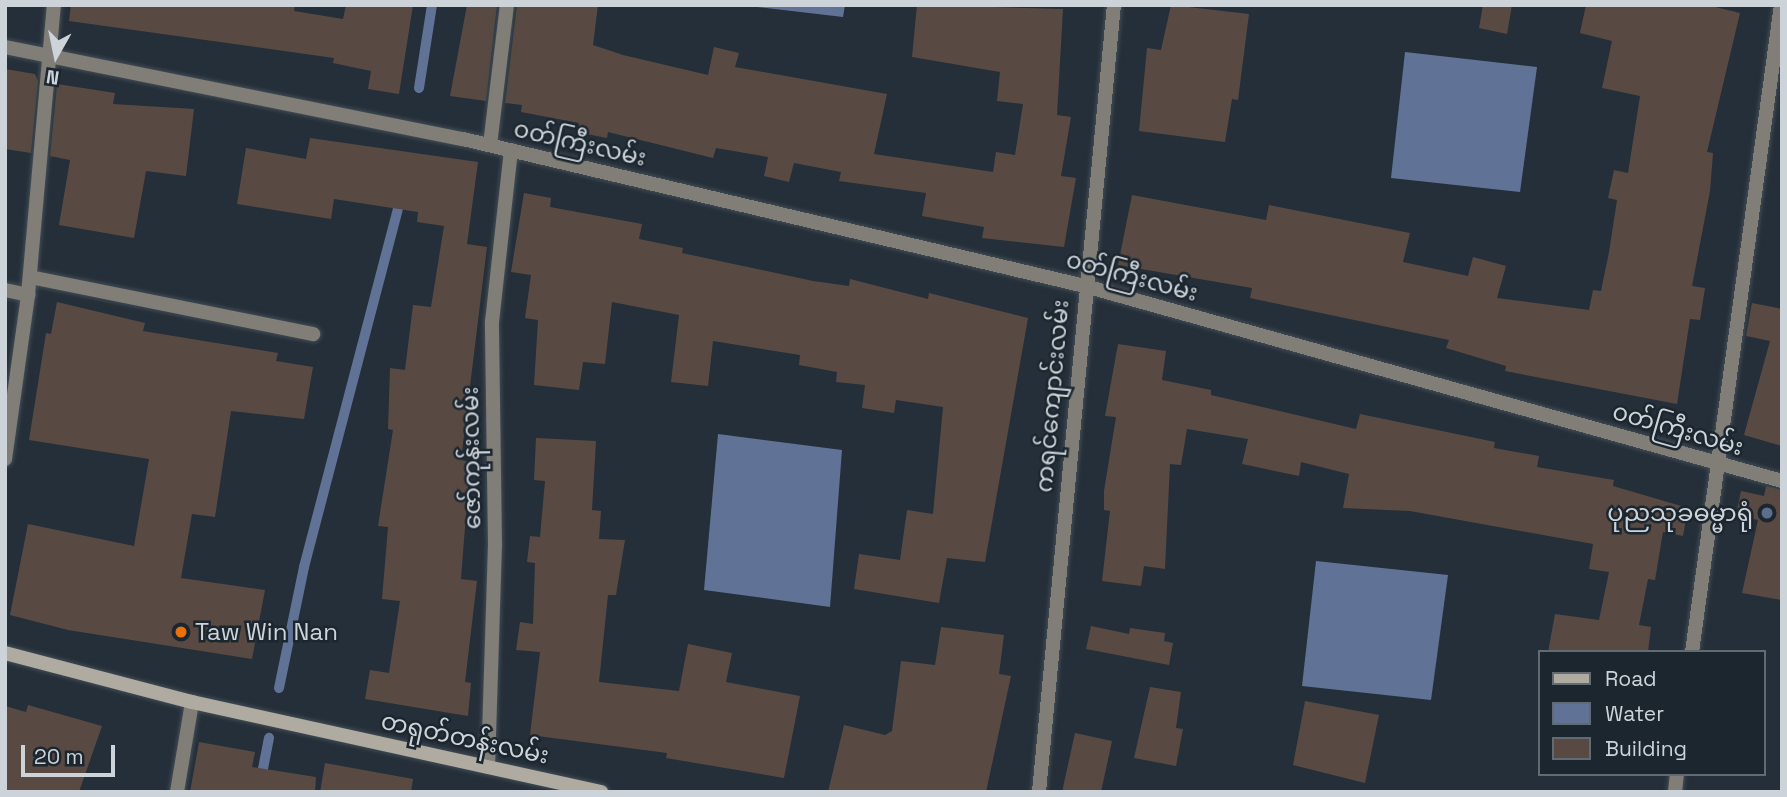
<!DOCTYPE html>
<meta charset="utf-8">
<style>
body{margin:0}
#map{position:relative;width:1787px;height:797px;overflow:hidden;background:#252f39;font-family:"Space Grotesk","Noto Sans Myanmar",sans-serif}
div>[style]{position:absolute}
.water>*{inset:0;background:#607397}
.stream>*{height:10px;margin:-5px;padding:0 5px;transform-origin:5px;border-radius:5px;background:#607397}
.building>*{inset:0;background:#584a43}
.roads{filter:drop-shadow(0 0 2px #434d56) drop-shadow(0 0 2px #434d56)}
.street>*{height:14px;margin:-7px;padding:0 7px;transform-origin:7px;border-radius:7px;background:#807e77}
.secondary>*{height:14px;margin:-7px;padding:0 7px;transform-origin:7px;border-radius:7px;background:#afaba1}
.dots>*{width:19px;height:19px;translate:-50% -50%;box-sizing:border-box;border:4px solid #1c262f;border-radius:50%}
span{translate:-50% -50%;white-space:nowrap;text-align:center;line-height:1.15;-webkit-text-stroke:5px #1c262f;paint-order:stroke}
.street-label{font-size:24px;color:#ccd3d9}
.poi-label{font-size:24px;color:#ccd3d9}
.right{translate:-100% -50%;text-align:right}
.left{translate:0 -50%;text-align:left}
.frame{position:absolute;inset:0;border:7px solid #ccd3d9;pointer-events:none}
.legend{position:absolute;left:1538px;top:650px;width:228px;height:126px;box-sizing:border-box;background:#1c262f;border:2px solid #626b73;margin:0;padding:9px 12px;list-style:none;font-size:21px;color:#ccd3d9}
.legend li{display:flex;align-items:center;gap:14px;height:35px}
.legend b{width:35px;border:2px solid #626b73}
.north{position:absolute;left:21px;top:21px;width:70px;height:70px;-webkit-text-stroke:5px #1c262f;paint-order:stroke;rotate:189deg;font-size:19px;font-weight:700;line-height:28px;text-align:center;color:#ccd3d9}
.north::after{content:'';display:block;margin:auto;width:24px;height:32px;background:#ccd3d9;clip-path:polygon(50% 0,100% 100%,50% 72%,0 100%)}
.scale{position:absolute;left:21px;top:745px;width:94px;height:32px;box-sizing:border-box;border:4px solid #ccd3d9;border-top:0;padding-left:9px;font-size:21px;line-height:24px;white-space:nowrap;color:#ccd3d9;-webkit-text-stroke:5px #1c262f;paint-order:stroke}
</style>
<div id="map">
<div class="water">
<i style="clip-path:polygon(740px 5px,845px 5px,843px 17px)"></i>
<i style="clip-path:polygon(1405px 52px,1537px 67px,1520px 192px,1391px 178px)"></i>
<i style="clip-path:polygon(718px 434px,842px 450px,830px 607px,704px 590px)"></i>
<i style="clip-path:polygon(1316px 561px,1448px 575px,1431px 700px,1302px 686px)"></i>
</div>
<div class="stream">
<i style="left:419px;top:88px;width:84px;rotate:-81.1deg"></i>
<i style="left:279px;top:688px;width:124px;rotate:-78.3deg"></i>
<i style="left:304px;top:567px;width:382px;rotate:-75.3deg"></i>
<i style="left:261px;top:779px;width:42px;rotate:-79deg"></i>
</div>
<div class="building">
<i style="clip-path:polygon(71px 5px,295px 5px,294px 11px,343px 19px,346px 5px,413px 5px,399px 94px,368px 89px,371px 71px,333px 63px,334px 58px,69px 21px)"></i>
<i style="clip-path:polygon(467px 5px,497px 5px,486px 101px,450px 96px)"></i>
<i style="clip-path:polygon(517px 5px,598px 5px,593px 45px,623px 55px,708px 75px,714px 47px,739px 53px,735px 67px,887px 94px,874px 154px,993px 172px,996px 152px,1015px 155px,1023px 104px,997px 101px,1000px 72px,912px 57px,917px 5px,1063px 9px,1057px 115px,1071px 117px,1061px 176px,1076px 178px,1064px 247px,982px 238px,984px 227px,922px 216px,926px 193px,839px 181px,841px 172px,794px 163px,789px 182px,764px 176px,768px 157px,716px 148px,713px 158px,608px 132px,607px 138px,577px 132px,579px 123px,521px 112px,522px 105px,505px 103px)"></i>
<i style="clip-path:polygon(1171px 5px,1249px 14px,1238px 100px,1232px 99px,1225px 142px,1139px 131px,1147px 48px,1161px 50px)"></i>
<i style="clip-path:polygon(1483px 5px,1512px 5px,1507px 34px,1479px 28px)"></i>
<i style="clip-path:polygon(1586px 5px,1707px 5px,1740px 13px,1707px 152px,1713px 153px,1710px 191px,1692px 286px,1705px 288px,1700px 320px,1690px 319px,1677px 404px,1505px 371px,1506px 366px,1446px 348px,1449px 340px,1250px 298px,1252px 288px,1118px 265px,1132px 195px,1266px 220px,1269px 205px,1410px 233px,1403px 262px,1468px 276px,1473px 257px,1506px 266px,1497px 298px,1589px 310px,1593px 290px,1601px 291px,1609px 252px,1617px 200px,1608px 198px,1614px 170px,1628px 173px,1640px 96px,1602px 88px,1612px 41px,1580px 33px)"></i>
<i style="clip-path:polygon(5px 69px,35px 74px,38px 81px,31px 153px,5px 149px)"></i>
<i style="clip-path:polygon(57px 84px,115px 93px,113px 104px,194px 109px,186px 176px,146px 171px,134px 238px,59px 225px,70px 160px,50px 156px)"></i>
<i style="clip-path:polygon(310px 138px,478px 162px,467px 244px,487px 247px,461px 460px,470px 462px,461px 579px,477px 581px,465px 682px,471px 683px,468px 716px,365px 699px,370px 670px,389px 673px,400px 601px,382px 599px,388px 527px,378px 526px,393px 430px,388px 429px,390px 368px,405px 370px,413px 305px,431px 307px,444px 226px,417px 222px,418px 212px,334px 199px,331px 219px,237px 204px,246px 148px,306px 159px)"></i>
<i style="clip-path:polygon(524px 193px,551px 198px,550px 207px,642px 224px,639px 239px,683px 248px,682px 253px,813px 281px,849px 286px,850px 279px,928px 299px,929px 293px,1028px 318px,985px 562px,947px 558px,939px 603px,854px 589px,859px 554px,900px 560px,907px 510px,933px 514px,943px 407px,896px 400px,894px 413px,862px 408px,865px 385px,836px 382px,837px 372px,799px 365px,800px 355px,713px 341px,708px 386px,671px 382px,679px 315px,612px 302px,605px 364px,583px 362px,579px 390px,534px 385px,538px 320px,525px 318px,531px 275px,511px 272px)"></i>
<i style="clip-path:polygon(57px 302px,145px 323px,143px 331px,278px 353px,276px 361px,313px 367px,304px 419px,231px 411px,215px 517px,192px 514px,181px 578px,265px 590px,252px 659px,68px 630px,10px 615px,28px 524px,134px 546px,149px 459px,29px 440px,46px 333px,51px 334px)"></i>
<i style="clip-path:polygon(1752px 303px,1782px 309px,1782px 446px,1744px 435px,1770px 341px,1746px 336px)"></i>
<i style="clip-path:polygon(1118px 344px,1166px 351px,1162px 380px,1211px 390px,1211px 395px,1356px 429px,1360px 414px,1495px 442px,1494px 448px,1539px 456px,1537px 467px,1614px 480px,1613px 486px,1688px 508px,1683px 536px,1663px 532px,1655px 580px,1648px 579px,1639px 625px,1651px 627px,1648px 652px,1548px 652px,1555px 614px,1599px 620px,1609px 572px,1589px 569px,1593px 544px,1410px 511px,1343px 508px,1349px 474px,1301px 462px,1299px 476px,1242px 464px,1248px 439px,1187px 429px,1181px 465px,1170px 464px,1165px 569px,1144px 566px,1141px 586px,1102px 581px,1110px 511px,1104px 510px,1104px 491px,1116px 417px,1105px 416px)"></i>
<i style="clip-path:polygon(536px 438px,596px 441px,592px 510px,601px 511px,599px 539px,625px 540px,616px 595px,608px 595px,599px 682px,679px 691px,688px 644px,732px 653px,726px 682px,800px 696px,784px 778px,666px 758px,667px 753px,530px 735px,540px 652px,516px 650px,520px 622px,533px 624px,535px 563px,527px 562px,530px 536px,540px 537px,545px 481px,534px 480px)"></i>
<i style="clip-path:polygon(1766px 486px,1782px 490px,1782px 600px,1742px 593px,1758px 520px,1736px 515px,1741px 491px,1764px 496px)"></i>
<i style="clip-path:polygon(1091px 626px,1129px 634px,1130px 628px,1165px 633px,1164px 641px,1173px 643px,1169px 665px,1086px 649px)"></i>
<i style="clip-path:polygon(941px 627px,1004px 635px,999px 674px,1011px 676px,986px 792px,828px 792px,844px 725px,885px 735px,892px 731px,901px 661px,935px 665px)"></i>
<i style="clip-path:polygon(1150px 687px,1181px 692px,1176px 728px,1183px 729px,1176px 766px,1134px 758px)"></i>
<i style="clip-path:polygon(1305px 701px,1379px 715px,1365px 783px,1293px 765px)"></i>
<i style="clip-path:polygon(28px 705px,102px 726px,79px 792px,5px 792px,5px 706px,26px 712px)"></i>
<i style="clip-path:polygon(1075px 733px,1112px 741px,1101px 792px,1062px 792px)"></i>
<i style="clip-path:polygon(199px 742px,255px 752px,252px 767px,316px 777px,315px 792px,190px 792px)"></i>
<i style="clip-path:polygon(325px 763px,413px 779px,411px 792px,320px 792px)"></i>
</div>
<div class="roads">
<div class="street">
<i style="left:5px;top:47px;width:467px;rotate:11.4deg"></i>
<i style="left:463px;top:139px;width:639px;rotate:13.3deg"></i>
<i style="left:1085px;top:286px;width:724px;rotate:15.63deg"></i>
<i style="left:490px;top:145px;width:141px;rotate:-83.1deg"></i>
<i style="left:30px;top:277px;width:289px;rotate:11.4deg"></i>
<i style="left:5px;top:290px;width:24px;rotate:12deg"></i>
<i style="left:5px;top:459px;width:166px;rotate:-82deg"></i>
<i style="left:28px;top:295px;width:291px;rotate:-84.9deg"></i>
<i style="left:1692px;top:652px;width:653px;rotate:-82.17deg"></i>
<i style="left:488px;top:767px;width:222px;rotate:-88.2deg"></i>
<i style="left:495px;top:545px;width:223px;rotate:-90.8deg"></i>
<i style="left:492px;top:322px;width:173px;rotate:-83.7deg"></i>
<i style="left:177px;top:792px;width:91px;rotate:-80.5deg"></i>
<i style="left:1039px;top:792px;width:791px;rotate:-84.56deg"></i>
<i style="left:1675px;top:792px;width:18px;rotate:-84deg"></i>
</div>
<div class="secondary">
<i style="left:5px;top:653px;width:193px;rotate:14.7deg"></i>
<i style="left:192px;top:702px;width:419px;rotate:12.4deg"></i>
</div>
</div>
<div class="dots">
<i style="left:1767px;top:513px;background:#5c6f8a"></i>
<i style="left:181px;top:632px;background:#e8710a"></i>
</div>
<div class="street-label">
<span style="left:580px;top:143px;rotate:13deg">၀တ်ကြီးလမ်း</span>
<span style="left:1132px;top:276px;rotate:15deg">၀တ်ကြီးလမ်း</span>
<span style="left:1052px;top:396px;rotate:-85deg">ကရင်ကျောင်းလမ်း</span>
<span style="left:1678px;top:429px;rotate:16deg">၀တ်ကြီးလမ်း</span>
<span style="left:471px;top:458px;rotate:-91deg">ဇော်ကုန်းလမ်း</span>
<span style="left:465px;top:738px;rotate:12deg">တရုတ်တန်းလမ်း</span>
</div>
<div class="poi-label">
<span class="right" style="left:1753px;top:513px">ပုညသုခဓမ္မာရုံ</span>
<span class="left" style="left:195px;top:632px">Taw Win Nan</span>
</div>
<div class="frame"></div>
<ul class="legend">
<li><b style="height:9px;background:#afaba1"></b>Road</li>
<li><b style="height:19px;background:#607397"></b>Water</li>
<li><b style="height:19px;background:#584a43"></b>Building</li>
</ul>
<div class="north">N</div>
<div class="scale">20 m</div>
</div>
